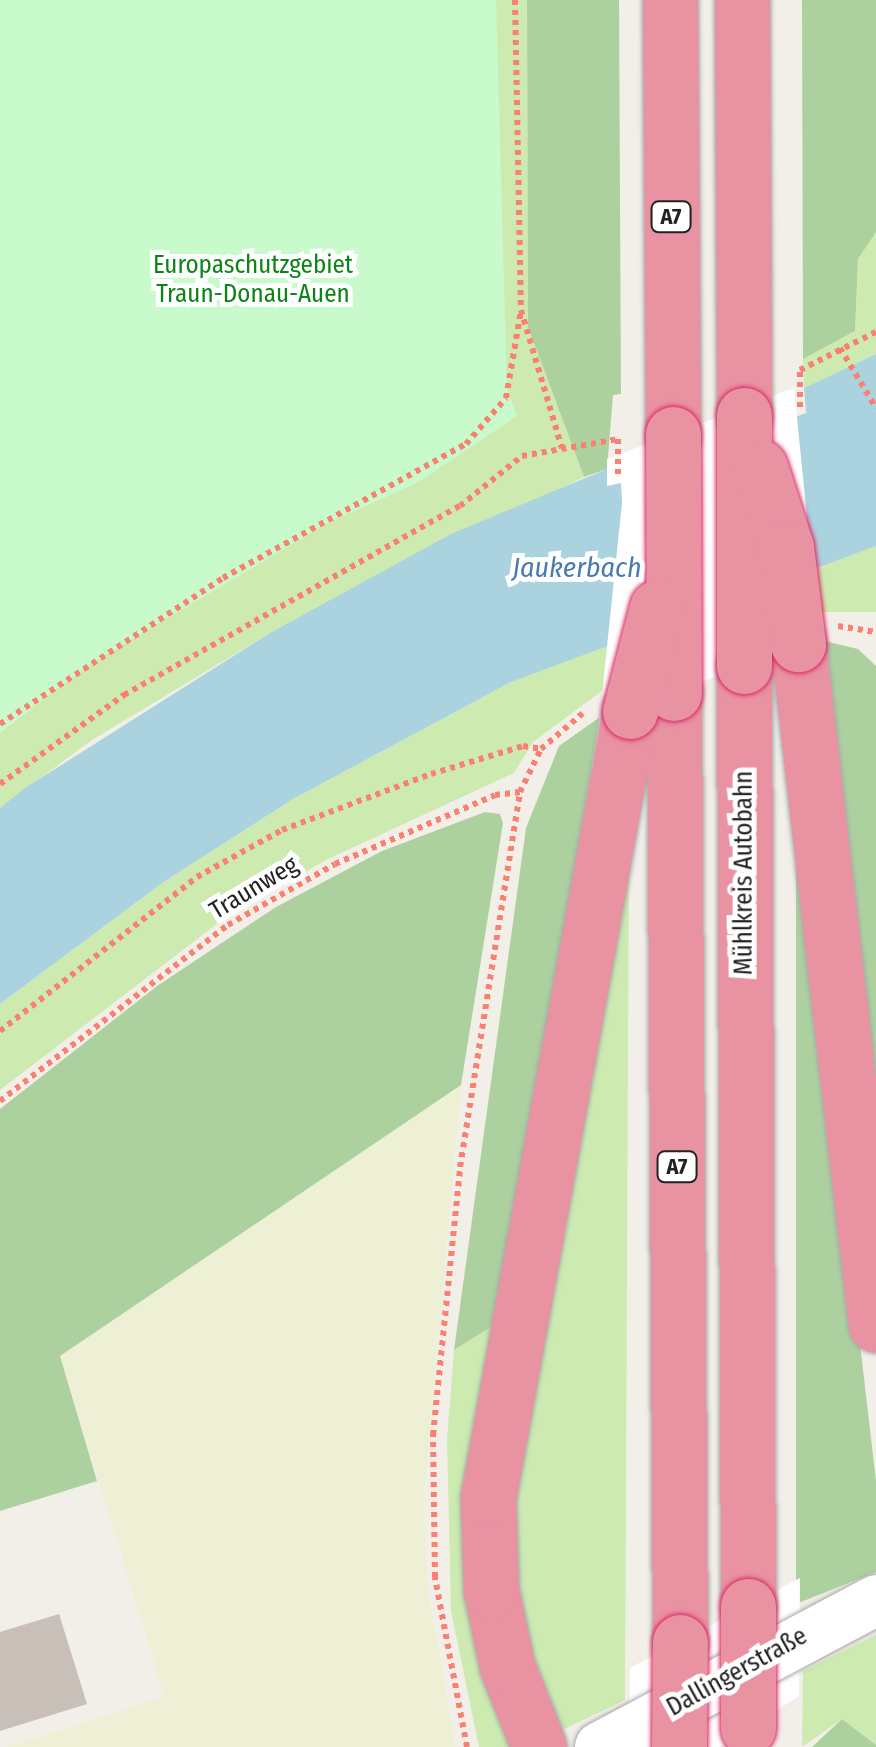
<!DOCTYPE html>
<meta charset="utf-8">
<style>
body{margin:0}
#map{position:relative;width:876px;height:1747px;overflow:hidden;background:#f2efe9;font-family:"Fira Sans Condensed",sans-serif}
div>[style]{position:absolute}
.farmland>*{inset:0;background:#eef0d5}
.grass>*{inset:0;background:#cdebb0}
.forest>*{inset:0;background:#add19e}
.park>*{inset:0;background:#c8facc}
.water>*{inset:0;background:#aad3df}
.pier>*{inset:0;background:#fff}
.building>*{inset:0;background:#c7bfb8}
.path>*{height:6px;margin-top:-3px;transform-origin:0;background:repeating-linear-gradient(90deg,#fa8072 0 5px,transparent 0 10px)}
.roads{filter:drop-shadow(0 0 2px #a9a9a9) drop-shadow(0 0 2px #a9a9a9)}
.tertiary>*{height:50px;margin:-25px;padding:0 25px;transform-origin:25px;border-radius:25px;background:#fff}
.motorway>*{height:55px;margin:-27.5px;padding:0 27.5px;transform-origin:27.5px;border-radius:27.5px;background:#e892a2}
.bridges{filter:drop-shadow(0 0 2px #dc2a67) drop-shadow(0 0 2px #dc2a67)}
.motorway-bridge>*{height:55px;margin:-27.5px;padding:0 27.5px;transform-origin:27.5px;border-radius:27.5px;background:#e892a2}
span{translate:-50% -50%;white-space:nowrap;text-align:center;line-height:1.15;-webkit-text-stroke:10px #fff;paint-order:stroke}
.shield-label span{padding:2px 8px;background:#fff;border:2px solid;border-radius:8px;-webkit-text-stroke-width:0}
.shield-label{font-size:22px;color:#222;font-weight:700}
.park-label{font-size:25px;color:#0c8416}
.street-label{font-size:25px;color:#222}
.water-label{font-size:28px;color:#4a7aab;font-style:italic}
</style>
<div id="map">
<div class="farmland">
<i style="clip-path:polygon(461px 1085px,424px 1501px,428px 1591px,456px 1747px,7px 1747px,165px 1697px,60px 1356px)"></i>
</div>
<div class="grass">
<i style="clip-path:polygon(454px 0,527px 0,528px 327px,584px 477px,270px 633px,92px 740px,0 808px,0 695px)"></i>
<i style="clip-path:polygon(876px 232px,876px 354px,804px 388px,803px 359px,855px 331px,858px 259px)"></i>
<i style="clip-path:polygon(876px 546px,876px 612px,816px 612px,811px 570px)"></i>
<i style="clip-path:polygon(609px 642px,603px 690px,533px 742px,514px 773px,326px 860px,226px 917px,0 1090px,0 1004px,162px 883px,293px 799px,511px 682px)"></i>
<i style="clip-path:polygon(629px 840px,625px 1700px,558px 1732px,529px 1684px,503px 1527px)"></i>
<i style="clip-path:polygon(499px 1322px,516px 1747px,479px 1747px,451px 1611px,447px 1439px,454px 1350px)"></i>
<i style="clip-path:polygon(876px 1635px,876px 1745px,842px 1719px,802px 1747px,803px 1671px)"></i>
</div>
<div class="forest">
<i style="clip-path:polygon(527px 0,619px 0,621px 394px,613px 395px,607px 469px,584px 477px,528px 327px)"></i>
<i style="clip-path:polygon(802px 0,876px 0,876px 232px,858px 259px,855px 331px,803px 359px)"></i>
<i style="clip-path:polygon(820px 640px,858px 649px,876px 666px,876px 1158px)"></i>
<i style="clip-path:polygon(600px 717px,499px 1322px,454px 1350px,526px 828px,559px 746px)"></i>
<i style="clip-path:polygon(796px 794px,876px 1481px,876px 1572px,796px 1604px)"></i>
<i style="clip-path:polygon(485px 812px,500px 814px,503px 823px,461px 1085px,60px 1356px,97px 1481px,0 1511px,0 1109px,157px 986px,276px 907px,382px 851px)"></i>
<i style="clip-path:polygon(842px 1719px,876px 1745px,876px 1747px,812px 1747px)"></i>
</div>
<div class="park">
<i style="clip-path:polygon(0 0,496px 0,507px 388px,517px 416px,417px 483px,328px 523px,87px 666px,0 733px)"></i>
</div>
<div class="water">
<i style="clip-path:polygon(876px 354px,876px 546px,511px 682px,293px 799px,162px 883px,0 1004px,0 808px,25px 788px,270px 633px,451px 534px,607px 469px,608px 486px,806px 413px,804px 388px)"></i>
</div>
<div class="pier">
<i style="clip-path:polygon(794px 388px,819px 636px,599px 723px,622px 503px,621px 483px,607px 486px,607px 459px)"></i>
<i style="clip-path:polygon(800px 1578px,799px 1696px,719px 1747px,629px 1747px,630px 1668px)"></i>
</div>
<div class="building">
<i style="clip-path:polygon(59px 1614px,87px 1704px,0 1731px,0 1632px)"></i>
</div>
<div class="path">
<i style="left:515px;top:0;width:310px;rotate:88.9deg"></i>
<i style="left:521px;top:310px;width:144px;rotate:73.5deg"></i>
<i style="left:840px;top:348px;width:70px;rotate:59deg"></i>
<i style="left:800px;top:407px;width:37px;rotate:-90deg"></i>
<i style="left:800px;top:370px;width:85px;rotate:-26.6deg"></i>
<i style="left:838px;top:626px;width:38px;rotate:9deg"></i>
<i style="left:0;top:724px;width:267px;rotate:-33.2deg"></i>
<i style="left:223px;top:578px;width:277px;rotate:-28.9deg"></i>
<i style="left:466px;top:444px;width:61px;rotate:-49deg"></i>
<i style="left:506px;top:398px;width:89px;rotate:-80.3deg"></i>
<i style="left:0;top:784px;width:153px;rotate:-35.7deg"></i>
<i style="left:124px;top:695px;width:386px;rotate:-29.4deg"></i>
<i style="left:460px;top:506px;width:80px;rotate:-38.9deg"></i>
<i style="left:522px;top:456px;width:97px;rotate:-10deg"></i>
<i style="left:618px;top:439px;width:38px;rotate:90deg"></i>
<i style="left:0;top:1031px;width:250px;rotate:-38deg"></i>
<i style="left:197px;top:877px;width:97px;rotate:-28.9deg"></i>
<i style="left:282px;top:830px;width:159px;rotate:-20.6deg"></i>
<i style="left:431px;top:774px;width:96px;rotate:-16.9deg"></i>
<i style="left:523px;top:746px;width:18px;rotate:9deg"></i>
<i style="left:0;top:1101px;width:288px;rotate:-37.7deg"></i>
<i style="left:228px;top:925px;width:123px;rotate:-29.7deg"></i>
<i style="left:335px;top:864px;width:174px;rotate:-23.3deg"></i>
<i style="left:495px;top:795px;width:25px;rotate:-7deg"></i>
<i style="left:520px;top:792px;width:48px;rotate:-64deg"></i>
<i style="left:541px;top:749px;width:55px;rotate:-40.6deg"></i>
<i style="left:467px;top:1747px;width:173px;rotate:-100.7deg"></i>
<i style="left:435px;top:1577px;width:142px;rotate:-90.8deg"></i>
<i style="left:433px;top:1435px;width:269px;rotate:-84.2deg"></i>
<i style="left:460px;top:1167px;width:380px;rotate:-80.9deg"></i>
</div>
<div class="roads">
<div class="tertiary">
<i style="left:600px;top:1747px;width:313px;rotate:-28deg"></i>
</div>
<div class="motorway">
<i style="left:670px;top:0;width:434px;rotate:89.6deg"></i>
<i style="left:742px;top:0;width:415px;rotate:89.7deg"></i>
<i style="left:798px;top:644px;width:685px;rotate:83.47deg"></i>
<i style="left:744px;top:666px;width:940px;rotate:89.76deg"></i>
<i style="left:674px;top:693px;width:949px;rotate:89.64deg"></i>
<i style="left:539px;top:1747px;width:87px;rotate:-111.6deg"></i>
<i style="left:507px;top:1666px;width:78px;rotate:-101.9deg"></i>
<i style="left:491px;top:1590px;width:92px;rotate:-91.9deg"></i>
<i style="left:488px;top:1498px;width:800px;rotate:-79.77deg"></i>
</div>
</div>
<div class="bridges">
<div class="motorway-bridge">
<i style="left:744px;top:415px;width:251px;rotate:90deg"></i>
<i style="left:673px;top:434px;width:259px;rotate:89.8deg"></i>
<i style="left:760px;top:467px;width:84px;rotate:72deg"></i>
<i style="left:786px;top:547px;width:98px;rotate:82.9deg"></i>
<i style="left:630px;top:711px;width:107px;rotate:-75.4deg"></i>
<i style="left:748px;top:1606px;width:122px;rotate:90deg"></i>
<i style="left:679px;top:1747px;width:105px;rotate:-89.5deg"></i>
</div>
</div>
<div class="shield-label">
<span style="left:671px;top:217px">A7</span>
<span style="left:677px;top:1167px">A7</span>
</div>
<div class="park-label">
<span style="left:253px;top:280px">Europaschutzgebiet<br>Traun-Donau-Auen</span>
</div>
<div class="street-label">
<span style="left:744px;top:873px;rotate:-90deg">Mühlkreis Autobahn</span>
<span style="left:254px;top:888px;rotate:-31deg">Traunweg</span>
<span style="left:737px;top:1672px;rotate:-29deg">Dallingerstraße</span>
</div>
<div class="water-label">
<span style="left:577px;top:568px">Jaukerbach</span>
</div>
</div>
